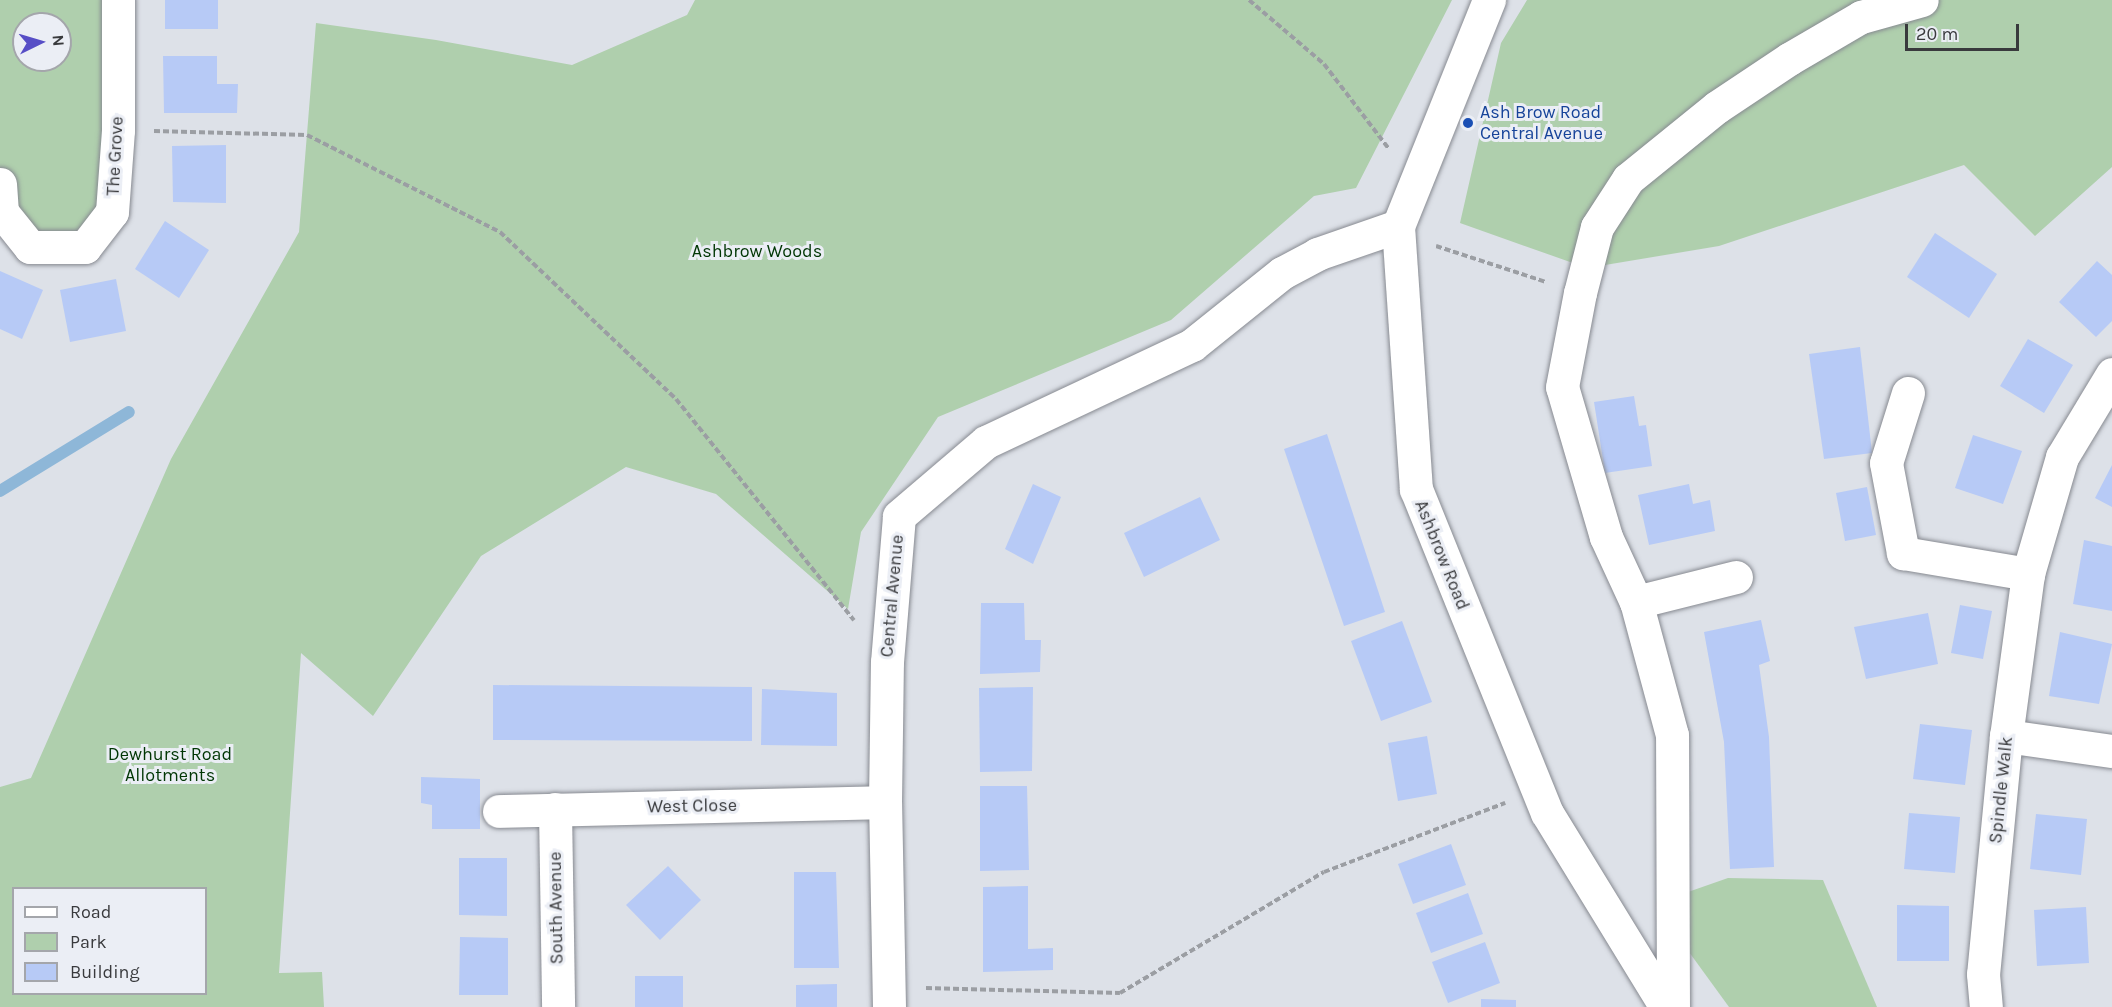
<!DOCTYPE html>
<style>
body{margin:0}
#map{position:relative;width:2112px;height:1007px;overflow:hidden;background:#dde1e8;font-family:Karla,sans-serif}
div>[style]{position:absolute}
.green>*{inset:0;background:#afcfad}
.stream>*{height:12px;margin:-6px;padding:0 6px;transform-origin:6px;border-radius:6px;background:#8eb7d8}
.building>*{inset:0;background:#b7caf6}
.path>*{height:4px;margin-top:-2px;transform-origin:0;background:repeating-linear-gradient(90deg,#9b9ea3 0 6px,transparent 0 9px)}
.roads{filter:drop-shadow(0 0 2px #878a91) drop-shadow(0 0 2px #878a91)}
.minor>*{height:33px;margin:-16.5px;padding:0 16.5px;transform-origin:16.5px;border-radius:16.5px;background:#fff}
.dots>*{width:16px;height:16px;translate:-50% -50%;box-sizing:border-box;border:3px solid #ebeef5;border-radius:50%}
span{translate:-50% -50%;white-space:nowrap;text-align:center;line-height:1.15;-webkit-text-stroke:6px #ebeef5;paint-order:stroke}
.transit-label{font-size:18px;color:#164399}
.left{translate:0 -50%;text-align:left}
.street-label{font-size:18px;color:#393a3d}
.park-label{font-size:18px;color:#003604}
.legend{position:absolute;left:12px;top:887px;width:195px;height:108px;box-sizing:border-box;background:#ebeef5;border:2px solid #a4a6ab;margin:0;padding:8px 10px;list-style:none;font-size:18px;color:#393a3d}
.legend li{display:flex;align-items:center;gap:12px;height:30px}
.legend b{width:30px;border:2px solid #a4a6ab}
.north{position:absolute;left:12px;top:12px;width:60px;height:60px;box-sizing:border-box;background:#ebeef5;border:2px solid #a4a6ab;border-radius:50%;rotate:85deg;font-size:16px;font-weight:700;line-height:24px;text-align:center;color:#393a3d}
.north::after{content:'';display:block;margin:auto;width:21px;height:27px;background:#574ec6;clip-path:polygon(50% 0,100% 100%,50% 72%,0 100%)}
.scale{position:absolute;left:1905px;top:24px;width:114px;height:27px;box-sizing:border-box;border:3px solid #393a3d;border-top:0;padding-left:8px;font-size:18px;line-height:21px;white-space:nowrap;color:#393a3d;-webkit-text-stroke:4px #ebeef5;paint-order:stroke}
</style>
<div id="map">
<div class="green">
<i style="clip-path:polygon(evenodd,0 0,118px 0,118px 130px,85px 247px,30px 247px,0 184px,0 0,24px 24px,60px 24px,60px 60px,24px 60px,24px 24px)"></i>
<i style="clip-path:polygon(evenodd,695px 0,1452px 0,1356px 188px,1314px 196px,1171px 320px,938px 417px,861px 532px,848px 609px,716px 494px,626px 467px,481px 556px,373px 716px,301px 653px,279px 973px,322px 972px,324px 1007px,0 1007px,0 787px,31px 778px,171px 459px,299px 232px,316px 23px,436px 40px,572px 65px,687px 15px,695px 0,14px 888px,206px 888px,206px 994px,14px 994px,14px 888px)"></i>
<i style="clip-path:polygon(1527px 0,2112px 0,2112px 167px,2035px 236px,1964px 165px,1719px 246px,1587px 268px,1460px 223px,1501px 43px)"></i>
<i style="clip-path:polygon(1728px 878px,1823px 880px,1877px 1007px,1729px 1007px,1689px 952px,1688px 892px)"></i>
</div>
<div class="stream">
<i style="left:0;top:491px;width:151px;rotate:-31.5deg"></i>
</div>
<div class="building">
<i style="clip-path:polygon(165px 0,218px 0,218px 29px,165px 29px)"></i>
<i style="clip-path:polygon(163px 56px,217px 56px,217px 84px,238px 84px,237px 113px,164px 113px)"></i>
<i style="clip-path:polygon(226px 145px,226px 203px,173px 202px,172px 146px)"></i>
<i style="clip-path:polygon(165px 221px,209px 250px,179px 298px,135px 269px)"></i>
<i style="clip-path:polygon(1935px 233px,1997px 274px,1969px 318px,1907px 277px)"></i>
<i style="clip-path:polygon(2097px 261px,2112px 275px,2112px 321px,2096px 337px,2059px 302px)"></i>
<i style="clip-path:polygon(0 271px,43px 290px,22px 339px,0 329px)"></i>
<i style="clip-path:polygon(116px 279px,126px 331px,70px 342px,60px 290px)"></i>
<i style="clip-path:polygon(2028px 339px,2073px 365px,2044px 413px,2000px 386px)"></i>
<i style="clip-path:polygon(1860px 347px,1872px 453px,1824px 459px,1809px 354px)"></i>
<i style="clip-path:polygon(1634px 396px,1639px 426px,1646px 425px,1652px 466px,1605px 473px,1594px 402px)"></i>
<i style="clip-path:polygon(1327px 434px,1385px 612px,1344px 626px,1284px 449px)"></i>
<i style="clip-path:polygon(1973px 435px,2022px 451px,2003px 504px,1955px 488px)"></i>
<i style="clip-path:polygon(2112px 465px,2112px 507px,2095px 498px)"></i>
<i style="clip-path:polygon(1033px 484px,1061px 497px,1033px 564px,1005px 549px)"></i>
<i style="clip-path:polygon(1689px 484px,1693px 504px,1710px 500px,1715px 531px,1649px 545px,1638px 495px)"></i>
<i style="clip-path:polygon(1867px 487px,1876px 535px,1845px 541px,1836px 493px)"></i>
<i style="clip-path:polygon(1200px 497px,1220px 540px,1144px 577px,1124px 533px)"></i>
<i style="clip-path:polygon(2084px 540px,2112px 546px,2112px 611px,2073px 604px)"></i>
<i style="clip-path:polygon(981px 603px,1024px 603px,1025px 640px,1041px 640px,1040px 672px,980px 674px)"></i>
<i style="clip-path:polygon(1960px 605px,1992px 611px,1983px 659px,1951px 653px)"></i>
<i style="clip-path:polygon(1928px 613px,1938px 664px,1866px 679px,1854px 627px)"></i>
<i style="clip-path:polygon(1761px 620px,1770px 661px,1759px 665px,1769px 737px,1774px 867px,1730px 869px,1724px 742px,1704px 632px)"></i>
<i style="clip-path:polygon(1402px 621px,1432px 702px,1381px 721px,1351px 641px)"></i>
<i style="clip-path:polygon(2060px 632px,2112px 644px,2099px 704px,2049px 696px)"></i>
<i style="clip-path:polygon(493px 685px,752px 687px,752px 741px,493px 740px)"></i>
<i style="clip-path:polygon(1033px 687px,1032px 771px,980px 772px,979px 688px)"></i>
<i style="clip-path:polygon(762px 689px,837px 693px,837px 746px,761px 745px)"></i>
<i style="clip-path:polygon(1920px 724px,1972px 730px,1965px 785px,1913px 779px)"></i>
<i style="clip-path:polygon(1427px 736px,1437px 794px,1398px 801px,1388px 743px)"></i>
<i style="clip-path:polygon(421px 777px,480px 779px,480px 829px,432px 829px,432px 805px,421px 803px)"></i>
<i style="clip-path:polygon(980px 786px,1027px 786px,1029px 870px,980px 871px)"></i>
<i style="clip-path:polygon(1909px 813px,1960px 817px,1955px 873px,1904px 869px)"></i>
<i style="clip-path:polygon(2036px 814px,2087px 819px,2081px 875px,2030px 869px)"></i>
<i style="clip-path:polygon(1451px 844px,1466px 885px,1413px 904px,1398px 864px)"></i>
<i style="clip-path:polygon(459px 858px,507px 858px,507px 916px,459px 915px)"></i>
<i style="clip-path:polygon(668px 866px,701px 900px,660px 940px,626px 905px)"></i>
<i style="clip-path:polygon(794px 872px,836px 872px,839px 968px,794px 968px)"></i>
<i style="clip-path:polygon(1028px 886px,1028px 949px,1053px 948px,1053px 970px,983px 972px,983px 887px)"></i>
<i style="clip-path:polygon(1468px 893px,1483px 934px,1431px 953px,1416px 913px)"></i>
<i style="clip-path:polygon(1897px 905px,1949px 906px,1949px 961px,1897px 961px)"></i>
<i style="clip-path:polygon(2086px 907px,2089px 963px,2037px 966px,2034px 910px)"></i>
<i style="clip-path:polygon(460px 937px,508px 938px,508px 995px,459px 995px)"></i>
<i style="clip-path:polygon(1485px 942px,1500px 983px,1448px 1003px,1432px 962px)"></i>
<i style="clip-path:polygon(635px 976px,683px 976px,683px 1007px,635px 1007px)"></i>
<i style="clip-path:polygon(837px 984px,837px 1007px,796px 1007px,796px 985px)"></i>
<i style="clip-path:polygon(1481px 999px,1516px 1000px,1516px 1007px,1481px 1007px)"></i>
</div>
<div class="path">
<i style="left:1249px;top:0;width:99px;rotate:40.5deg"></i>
<i style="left:1324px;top:64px;width:107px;rotate:52.6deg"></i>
<i style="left:154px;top:131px;width:153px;rotate:1.5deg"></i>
<i style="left:307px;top:135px;width:216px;rotate:26.7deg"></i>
<i style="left:500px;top:232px;width:243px;rotate:43.5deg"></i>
<i style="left:676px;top:399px;width:284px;rotate:51.2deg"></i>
<i style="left:1436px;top:246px;width:116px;rotate:18.1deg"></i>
<i style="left:926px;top:988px;width:194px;rotate:1.5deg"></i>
<i style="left:1120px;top:993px;width:237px;rotate:-30.7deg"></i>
<i style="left:1324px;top:872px;width:194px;rotate:-20.9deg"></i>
</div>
<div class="roads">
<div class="minor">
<i style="left:1489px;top:0;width:244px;rotate:111.9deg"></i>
<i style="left:1398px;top:226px;width:264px;rotate:86.1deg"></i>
<i style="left:1416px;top:489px;width:349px;rotate:68deg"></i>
<i style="left:1547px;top:813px;width:228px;rotate:58.5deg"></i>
<i style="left:0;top:184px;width:28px;rotate:86deg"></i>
<i style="left:2px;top:212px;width:45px;rotate:51.3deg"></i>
<i style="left:30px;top:247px;width:55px"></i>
<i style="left:85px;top:247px;width:44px;rotate:-52.4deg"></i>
<i style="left:112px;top:212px;width:82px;rotate:-85.8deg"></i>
<i style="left:118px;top:130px;width:130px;rotate:-90deg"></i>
<i style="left:1908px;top:393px;width:73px;rotate:107.4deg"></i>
<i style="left:1886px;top:463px;width:92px;rotate:79.3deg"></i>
<i style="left:1903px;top:553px;width:127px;rotate:9.5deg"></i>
<i style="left:2028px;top:574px;width:163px;rotate:97.7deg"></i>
<i style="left:2006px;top:736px;width:239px;rotate:95.5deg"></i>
<i style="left:1983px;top:974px;width:33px;rotate:85deg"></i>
<i style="left:2028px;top:574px;width:122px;rotate:-73.8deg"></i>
<i style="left:2062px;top:457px;width:97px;rotate:-58.9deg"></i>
<i style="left:1636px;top:602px;width:103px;rotate:-14deg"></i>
<i style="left:2006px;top:736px;width:107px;rotate:8.1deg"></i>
<i style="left:555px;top:809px;width:198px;rotate:89.1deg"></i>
<i style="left:499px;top:811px;width:386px;rotate:-1.3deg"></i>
<i style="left:889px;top:1007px;width:205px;rotate:-91.1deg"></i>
<i style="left:885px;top:802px;width:140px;rotate:-89.2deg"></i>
<i style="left:887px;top:662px;width:146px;rotate:-85.3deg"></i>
<i style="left:899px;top:516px;width:114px;rotate:-40.4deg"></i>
<i style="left:986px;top:442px;width:228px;rotate:-25.2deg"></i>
<i style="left:1192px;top:345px;width:115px;rotate:-38.7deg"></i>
<i style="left:1282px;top:273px;width:40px;rotate:-28deg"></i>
<i style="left:1317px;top:254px;width:86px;rotate:-19.1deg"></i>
<i style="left:1673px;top:1007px;width:272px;rotate:-90.2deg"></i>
<i style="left:1672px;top:735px;width:138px;rotate:-105.1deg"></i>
<i style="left:1636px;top:602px;width:72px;rotate:-114.8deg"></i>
<i style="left:1606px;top:537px;width:156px;rotate:-106.3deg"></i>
<i style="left:1562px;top:387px;width:96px;rotate:-79.2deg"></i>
<i style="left:1580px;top:293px;width:68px;rotate:-75.6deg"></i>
<i style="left:1597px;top:227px;width:57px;rotate:-57.1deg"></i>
<i style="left:1628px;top:179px;width:114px;rotate:-39deg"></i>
<i style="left:1717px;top:107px;width:87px;rotate:-33.7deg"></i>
<i style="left:1789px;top:59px;width:83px;rotate:-30.3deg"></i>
<i style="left:1861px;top:17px;width:63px;rotate:-15.6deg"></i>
</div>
</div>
<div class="dots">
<i style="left:1468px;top:123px;background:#1a4fb4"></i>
</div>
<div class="transit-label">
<span class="left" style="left:1480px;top:123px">Ash Brow Road<br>Central Avenue</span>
</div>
<div class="street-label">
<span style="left:115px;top:156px;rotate:-87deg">The Grove</span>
<span style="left:1442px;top:555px;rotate:68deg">Ashbrow Road</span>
<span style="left:892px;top:596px;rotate:-85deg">Central Avenue</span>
<span style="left:2001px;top:790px;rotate:-84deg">Spindle Walk</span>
<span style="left:692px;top:806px;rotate:-1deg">West Close</span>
<span style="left:556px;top:908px;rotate:-91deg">South Avenue</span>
</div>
<div class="park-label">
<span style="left:757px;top:251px">Ashbrow Woods</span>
<span style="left:170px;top:765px">Dewhurst Road<br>Allotments</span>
</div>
<ul class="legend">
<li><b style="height:8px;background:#fff"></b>Road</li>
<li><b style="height:16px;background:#afcfad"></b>Park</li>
<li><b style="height:16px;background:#b7caf6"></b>Building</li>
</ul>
<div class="north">N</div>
<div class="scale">20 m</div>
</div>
